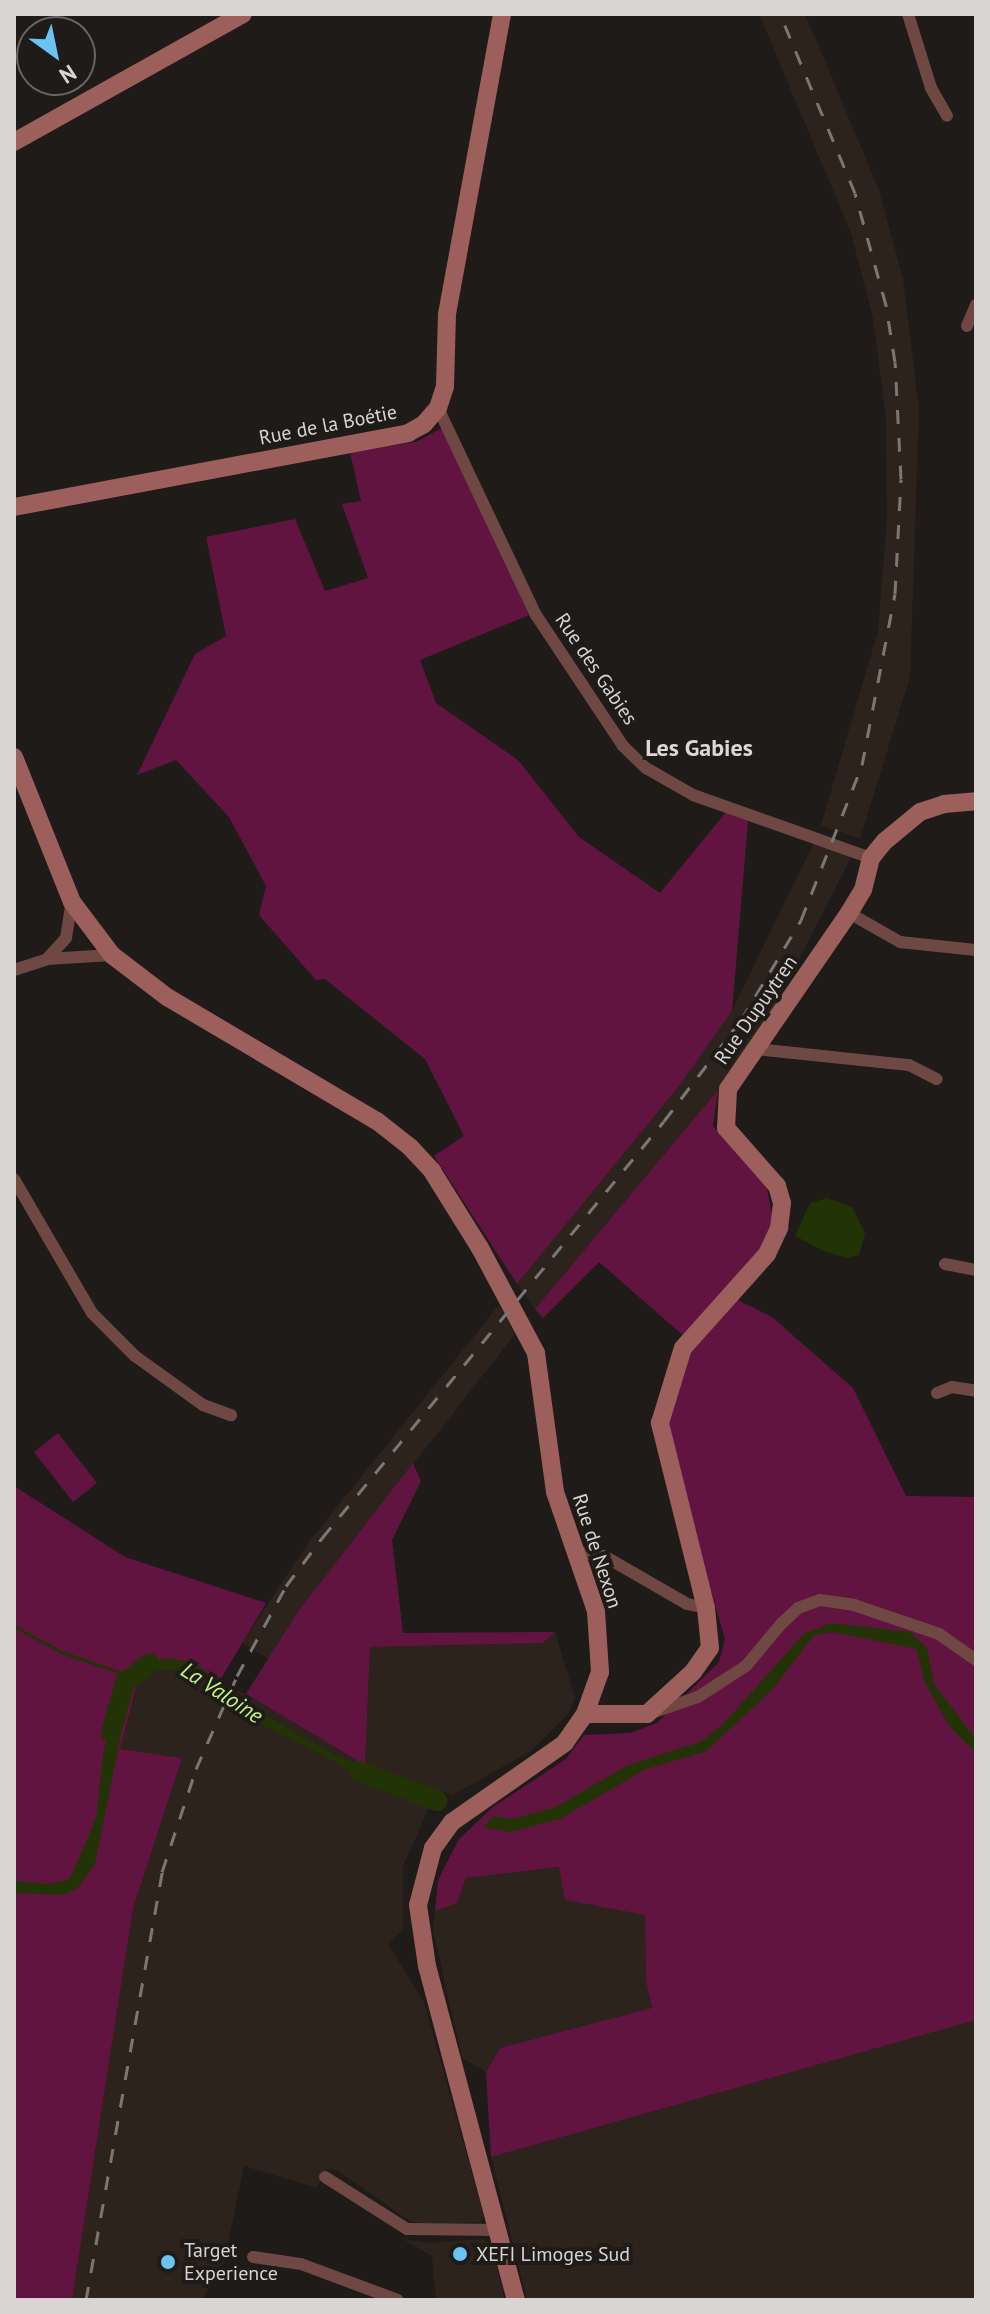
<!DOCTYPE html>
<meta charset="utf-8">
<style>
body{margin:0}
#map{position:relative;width:990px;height:2314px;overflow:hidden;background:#1f1b18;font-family:"PT Sans",sans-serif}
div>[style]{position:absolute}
.built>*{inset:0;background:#2c231d}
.green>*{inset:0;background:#621441}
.water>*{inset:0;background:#223405}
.stream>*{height:3px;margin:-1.5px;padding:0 1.5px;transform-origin:1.5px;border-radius:1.5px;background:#223405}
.river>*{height:20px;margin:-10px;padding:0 10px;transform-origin:10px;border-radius:10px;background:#223405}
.street>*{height:12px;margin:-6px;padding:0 6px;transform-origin:6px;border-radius:6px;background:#6f4844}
.secondary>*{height:18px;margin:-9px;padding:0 9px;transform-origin:9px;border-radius:9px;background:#9d5f5b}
.rail>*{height:3px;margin-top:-1.5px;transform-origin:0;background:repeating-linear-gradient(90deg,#7b7775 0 14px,transparent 0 28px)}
.dots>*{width:22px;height:22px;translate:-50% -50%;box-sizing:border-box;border:4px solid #1f1b18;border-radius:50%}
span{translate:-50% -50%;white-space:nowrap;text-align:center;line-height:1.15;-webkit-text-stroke:8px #1f1b18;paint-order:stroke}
.street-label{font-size:20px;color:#d8d5d3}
.poi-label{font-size:20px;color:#d8d5d3}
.left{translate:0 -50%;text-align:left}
.water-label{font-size:22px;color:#c2f483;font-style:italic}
.quarter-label{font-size:24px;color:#ded8d4;font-weight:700}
.frame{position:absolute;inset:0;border:16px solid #d8d5d3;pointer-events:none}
.north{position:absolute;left:16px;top:16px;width:80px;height:80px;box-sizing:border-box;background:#1f1b18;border:2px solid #696563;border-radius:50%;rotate:147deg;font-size:22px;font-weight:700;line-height:32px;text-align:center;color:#d8d5d3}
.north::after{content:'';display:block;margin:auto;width:28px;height:36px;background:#6ac3f1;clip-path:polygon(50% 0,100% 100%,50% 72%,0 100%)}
</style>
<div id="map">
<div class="built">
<i style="clip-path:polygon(759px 14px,805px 14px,879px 190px,903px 279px,919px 409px,910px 677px,860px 839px,821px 825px,878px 631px,887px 519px,886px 418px,873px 318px,851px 233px)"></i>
<i style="clip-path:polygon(815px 840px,851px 857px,776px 1005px,718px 1090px,535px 1309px,517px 1284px,679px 1086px,732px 1011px)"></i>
<i style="clip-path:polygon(499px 1305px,515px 1334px,297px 1613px,269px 1659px,242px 1643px,309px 1542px)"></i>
<i style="clip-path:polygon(555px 1632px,575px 1698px,568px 1714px,531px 1751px,453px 1795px,444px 1792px,428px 1810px,403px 1866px,403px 1930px,388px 1944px,424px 2002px,484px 2216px,480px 2222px,428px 2225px,410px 2221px,336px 2170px,327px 2169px,317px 2188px,244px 2166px,224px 2263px,201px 2300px,72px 2300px,133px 1909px,182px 1758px,120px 1749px,141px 1674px,180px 1664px,246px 1694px,365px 1765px,370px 1647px,543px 1643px)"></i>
<i style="clip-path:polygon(560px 1867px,566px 1900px,645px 1914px,646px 1981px,652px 2009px,500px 2048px,486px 2072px,462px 2058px,433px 1930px,435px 1911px,457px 1903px,466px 1878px)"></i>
<i style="clip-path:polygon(976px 2020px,976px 2300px,527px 2300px,491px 2157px)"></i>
<i style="clip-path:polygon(403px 2239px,429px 2243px,482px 2239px,491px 2244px,505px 2300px,436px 2300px,432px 2256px)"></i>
</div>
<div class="green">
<i style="clip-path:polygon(442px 428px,529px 615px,420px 660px,436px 703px,518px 760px,579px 837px,660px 893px,726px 812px,748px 821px,732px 1011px,679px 1086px,517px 1284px,434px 1156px,464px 1136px,425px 1059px,325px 979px,316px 980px,259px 915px,266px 886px,229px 817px,176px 760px,137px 775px,195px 654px,226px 636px,206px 537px,295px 519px,325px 591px,368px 578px,342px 504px,361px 501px,350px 452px,416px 442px)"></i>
<i style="clip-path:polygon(718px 1090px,713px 1126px,766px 1184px,773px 1220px,738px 1300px,772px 1317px,853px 1388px,906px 1496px,976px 1497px,976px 2020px,491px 2157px,486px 2072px,500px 2048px,652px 2008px,646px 1981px,645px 1915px,565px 1900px,559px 1867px,466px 1878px,457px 1903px,435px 1911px,438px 1880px,459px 1839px,493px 1807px,566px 1759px,584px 1735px,630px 1733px,657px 1723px,719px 1662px,725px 1639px,666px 1434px,693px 1344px,599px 1262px,543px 1318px,535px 1309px)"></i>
<i style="clip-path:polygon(58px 1433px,97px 1483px,73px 1502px,34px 1452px)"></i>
<i style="clip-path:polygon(413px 1463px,421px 1481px,392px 1540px,403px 1633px,555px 1632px,543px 1643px,370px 1647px,365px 1765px,246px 1694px,297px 1613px)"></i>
<i style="clip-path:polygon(14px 1486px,125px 1557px,266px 1603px,219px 1682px,180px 1664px,140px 1674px,120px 1749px,182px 1758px,133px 1909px,72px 2300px,14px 2300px)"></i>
</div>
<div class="water">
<i style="clip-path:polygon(827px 1198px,852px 1207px,865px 1233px,859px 1255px,847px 1258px,824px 1251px,795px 1236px,810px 1203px)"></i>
<i style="clip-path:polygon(830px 1623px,911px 1632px,927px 1648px,934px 1684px,976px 1739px,976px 1753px,950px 1727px,925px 1683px,916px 1649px,833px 1632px,814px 1635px,772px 1690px,705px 1752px,646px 1769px,560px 1819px,510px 1832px,483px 1827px,494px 1816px,511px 1819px,554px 1808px,628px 1765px,700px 1742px,722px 1725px,804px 1634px)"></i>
<i style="clip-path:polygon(171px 1658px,195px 1663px,263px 1714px,339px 1758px,365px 1765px,383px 1778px,380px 1786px,238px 1712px,186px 1671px,151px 1670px,136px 1678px,130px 1689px,95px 1864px,78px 1888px,64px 1895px,14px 1893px,14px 1881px,49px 1884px,70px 1879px,96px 1818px,104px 1748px,132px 1671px,142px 1663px)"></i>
</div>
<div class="stream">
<i style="left:14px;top:1626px;width:54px;rotate:29deg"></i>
<i style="left:61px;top:1652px;width:74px;rotate:18.9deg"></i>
</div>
<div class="river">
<i style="left:111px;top:1733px;width:53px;rotate:-74.6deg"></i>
<i style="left:125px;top:1682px;width:31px;rotate:-37deg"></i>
<i style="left:359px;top:1771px;width:84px;rotate:21deg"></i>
</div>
<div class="street">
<i style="left:908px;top:14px;width:77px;rotate:72.7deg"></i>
<i style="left:931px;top:88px;width:32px;rotate:60deg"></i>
<i style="left:967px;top:326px;width:23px;rotate:-67deg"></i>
<i style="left:438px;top:408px;width:229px;rotate:64.7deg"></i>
<i style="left:536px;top:615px;width:157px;rotate:56.4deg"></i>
<i style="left:623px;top:746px;width:32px;rotate:44deg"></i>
<i style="left:646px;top:768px;width:54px;rotate:29.9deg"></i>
<i style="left:693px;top:795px;width:189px;rotate:19.5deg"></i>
<i style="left:849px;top:913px;width:59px;rotate:29.6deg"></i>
<i style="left:900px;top:942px;width:76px;rotate:6deg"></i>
<i style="left:47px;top:959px;width:28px;rotate:-48deg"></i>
<i style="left:66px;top:938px;width:36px;rotate:-81deg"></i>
<i style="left:14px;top:970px;width:35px;rotate:-18deg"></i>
<i style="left:47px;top:959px;width:65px;rotate:-3.5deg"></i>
<i style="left:756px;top:1049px;width:154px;rotate:6deg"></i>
<i style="left:909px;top:1065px;width:31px;rotate:27deg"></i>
<i style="left:14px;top:1179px;width:155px;rotate:59.8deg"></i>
<i style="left:92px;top:1313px;width:61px;rotate:45deg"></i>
<i style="left:135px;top:1356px;width:84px;rotate:35.8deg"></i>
<i style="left:203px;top:1405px;width:30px;rotate:20deg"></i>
<i style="left:945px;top:1264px;width:32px;rotate:11deg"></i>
<i style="left:937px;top:1393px;width:16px;rotate:-22deg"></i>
<i style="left:952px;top:1387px;width:24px;rotate:9deg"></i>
<i style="left:575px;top:1552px;width:29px;rotate:8deg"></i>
<i style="left:604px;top:1556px;width:96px;rotate:30deg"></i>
<i style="left:687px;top:1604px;width:19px;rotate:12deg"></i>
<i style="left:648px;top:1714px;width:53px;rotate:-18.8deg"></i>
<i style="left:698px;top:1697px;width:57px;rotate:-32.9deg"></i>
<i style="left:746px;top:1666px;width:55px;rotate:-50.2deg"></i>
<i style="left:781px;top:1624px;width:23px;rotate:-43deg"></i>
<i style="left:798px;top:1608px;width:23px;rotate:-20deg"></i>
<i style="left:820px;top:1600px;width:34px;rotate:8deg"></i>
<i style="left:854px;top:1605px;width:90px;rotate:18.8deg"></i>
<i style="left:939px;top:1634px;width:45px;rotate:35.1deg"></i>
<i style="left:325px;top:2177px;width:97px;rotate:32.4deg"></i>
<i style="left:407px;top:2229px;width:91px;rotate:0.6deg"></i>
<i style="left:253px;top:2257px;width:49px;rotate:8.3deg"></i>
<i style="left:301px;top:2264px;width:103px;rotate:20.4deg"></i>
</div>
<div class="secondary">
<i style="left:14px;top:142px;width:262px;rotate:-29.2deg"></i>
<i style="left:14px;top:507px;width:401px;rotate:-10.6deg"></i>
<i style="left:408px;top:433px;width:18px;rotate:-29deg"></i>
<i style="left:424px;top:424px;width:21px;rotate:-49deg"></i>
<i style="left:438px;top:408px;width:23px;rotate:-72deg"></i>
<i style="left:445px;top:386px;width:72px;rotate:-88.4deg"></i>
<i style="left:447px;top:314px;width:305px;rotate:-79.6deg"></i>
<i style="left:14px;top:757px;width:156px;rotate:68.2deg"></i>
<i style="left:72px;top:902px;width:66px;rotate:53deg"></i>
<i style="left:112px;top:955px;width:69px;rotate:37.4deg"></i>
<i style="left:167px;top:997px;width:244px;rotate:30.6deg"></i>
<i style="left:377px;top:1121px;width:42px;rotate:38.2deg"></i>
<i style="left:410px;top:1147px;width:33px;rotate:47deg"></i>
<i style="left:432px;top:1171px;width:91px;rotate:58.1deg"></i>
<i style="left:480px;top:1248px;width:119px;rotate:61.9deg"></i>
<i style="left:536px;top:1353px;width:140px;rotate:82.2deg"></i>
<i style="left:555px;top:1492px;width:126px;rotate:71deg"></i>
<i style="left:596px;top:1611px;width:61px;rotate:86.2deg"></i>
<i style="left:600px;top:1672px;width:45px;rotate:109.7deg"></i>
<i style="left:585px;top:1714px;width:35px;rotate:125deg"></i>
<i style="left:565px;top:1743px;width:138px;rotate:145deg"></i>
<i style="left:452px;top:1822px;width:32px;rotate:126deg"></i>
<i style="left:433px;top:1848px;width:59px;rotate:104.7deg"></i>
<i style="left:418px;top:1905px;width:62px;rotate:81.6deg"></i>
<i style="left:427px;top:1966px;width:346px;rotate:75.1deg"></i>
<i style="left:585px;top:1714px;width:62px"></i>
<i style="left:647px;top:1714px;width:62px;rotate:-42.4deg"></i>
<i style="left:693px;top:1672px;width:29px;rotate:-55deg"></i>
<i style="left:710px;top:1648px;width:40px;rotate:-95.7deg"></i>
<i style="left:706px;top:1608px;width:191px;rotate:-104deg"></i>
<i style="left:660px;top:1423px;width:78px;rotate:-73deg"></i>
<i style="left:683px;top:1348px;width:126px;rotate:-48.2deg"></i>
<i style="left:767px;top:1254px;width:29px;rotate:-65deg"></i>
<i style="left:779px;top:1228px;width:25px;rotate:-83deg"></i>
<i style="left:782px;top:1203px;width:18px;rotate:-106deg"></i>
<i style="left:777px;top:1186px;width:77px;rotate:-131.3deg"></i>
<i style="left:726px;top:1128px;width:39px;rotate:-87deg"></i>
<i style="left:728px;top:1089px;width:214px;rotate:-55.5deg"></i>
<i style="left:849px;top:913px;width:27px;rotate:-59deg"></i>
<i style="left:863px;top:890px;width:33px;rotate:-76deg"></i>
<i style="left:871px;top:858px;width:22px;rotate:-51deg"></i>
<i style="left:885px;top:841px;width:45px;rotate:-39.6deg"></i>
<i style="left:920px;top:812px;width:25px;rotate:-18deg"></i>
<i style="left:944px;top:804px;width:32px;rotate:-5deg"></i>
</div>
<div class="rail">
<i style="left:86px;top:2300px;width:435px;rotate:-79.9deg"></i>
<i style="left:162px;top:1872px;width:108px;rotate:-71.7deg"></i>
<i style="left:196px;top:1769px;width:102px;rotate:-66.2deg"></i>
<i style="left:237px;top:1676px;width:102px;rotate:-61.4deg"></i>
<i style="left:286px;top:1586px;width:60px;rotate:-53.1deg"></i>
<i style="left:322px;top:1538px;width:539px;rotate:-50.64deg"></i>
<i style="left:664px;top:1121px;width:127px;rotate:-52.7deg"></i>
<i style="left:741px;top:1020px;width:117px;rotate:-59deg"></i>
<i style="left:801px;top:920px;width:167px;rotate:-68.5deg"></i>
<i style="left:862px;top:765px;width:174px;rotate:-79.1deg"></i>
<i style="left:895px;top:594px;width:115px;rotate:-87deg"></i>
<i style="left:901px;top:479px;width:117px;rotate:-92.9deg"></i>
<i style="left:895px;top:362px;width:58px;rotate:-99deg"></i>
<i style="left:886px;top:305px;width:116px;rotate:-105.5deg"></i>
<i style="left:855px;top:193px;width:194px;rotate:-112.7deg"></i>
</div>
<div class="dots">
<i style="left:460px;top:2254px;background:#6ac3f1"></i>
<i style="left:168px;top:2262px;background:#6ac3f1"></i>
</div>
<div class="street-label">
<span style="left:328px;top:425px;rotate:-11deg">Rue de la Boétie</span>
<span style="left:596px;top:669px;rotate:56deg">Rue des Gabies</span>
<span style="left:756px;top:1010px;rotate:-55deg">Rue Dupuytren</span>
<span style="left:597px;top:1551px;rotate:72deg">Rue de Nexon</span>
</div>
<div class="poi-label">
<span class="left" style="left:184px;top:2262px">Target<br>Experience</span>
<span class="left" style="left:476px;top:2254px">XEFI Limoges Sud</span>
</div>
<div class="water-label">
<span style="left:222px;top:1693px;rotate:33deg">La Valoine</span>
</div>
<div class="quarter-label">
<span style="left:699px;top:748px">Les Gabies</span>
</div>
<div class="frame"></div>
<div class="north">N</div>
</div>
